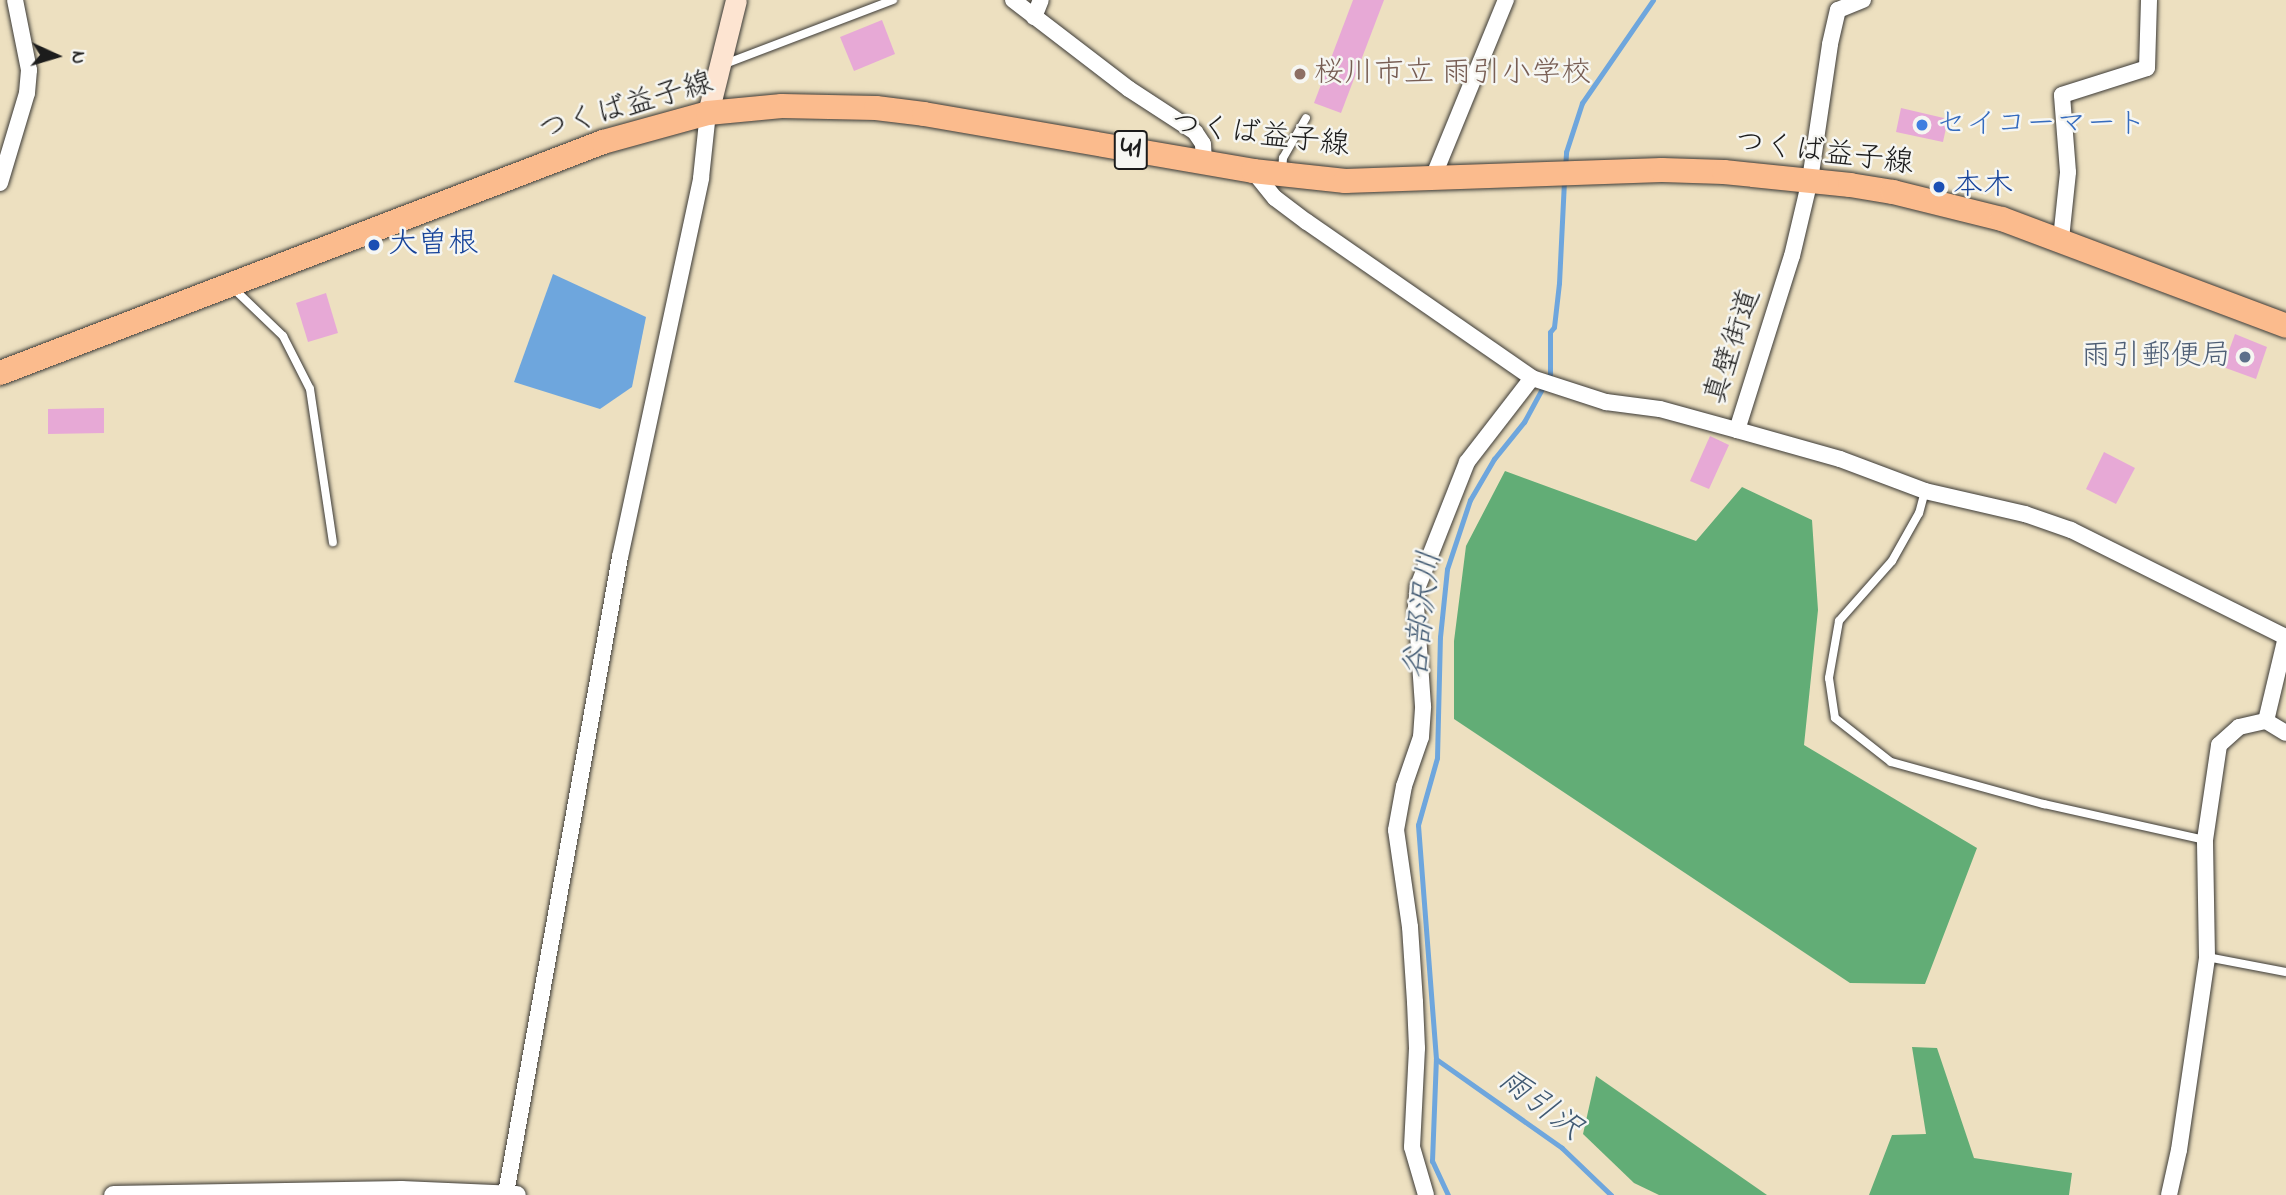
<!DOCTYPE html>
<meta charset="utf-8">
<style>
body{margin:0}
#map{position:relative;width:2286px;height:1195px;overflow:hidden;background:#ede0c0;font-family:"Indie Flower","Klee One",sans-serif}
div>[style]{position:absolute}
.forest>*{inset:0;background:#62ad76}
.water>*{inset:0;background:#6ea6dd}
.stream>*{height:5px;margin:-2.5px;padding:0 2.5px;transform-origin:2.5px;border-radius:2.5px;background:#6ea6dd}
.building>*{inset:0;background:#e7a9d6}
.roads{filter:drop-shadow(0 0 2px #3b3935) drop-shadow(0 0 2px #3b3935)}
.service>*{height:8px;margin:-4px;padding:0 4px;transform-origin:4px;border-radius:4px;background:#fff}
.minor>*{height:16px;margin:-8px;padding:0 8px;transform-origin:8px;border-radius:8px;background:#fff}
.tertiary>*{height:19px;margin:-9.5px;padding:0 9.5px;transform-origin:9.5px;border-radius:9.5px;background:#fff}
.secondary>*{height:21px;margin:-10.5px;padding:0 10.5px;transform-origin:10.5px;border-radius:10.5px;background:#fde4d1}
.primary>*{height:24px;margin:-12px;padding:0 12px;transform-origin:12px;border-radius:12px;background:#fbbb8d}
.dots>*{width:19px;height:19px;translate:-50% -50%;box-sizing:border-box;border:4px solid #f6f6f2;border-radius:50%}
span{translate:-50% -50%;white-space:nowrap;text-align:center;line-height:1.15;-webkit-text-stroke:5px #f6f6f2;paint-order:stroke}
.shield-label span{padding:2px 5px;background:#f6f6f2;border:2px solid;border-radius:5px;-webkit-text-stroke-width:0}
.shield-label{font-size:28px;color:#1c1c1c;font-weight:700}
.education-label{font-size:30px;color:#785e54}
.left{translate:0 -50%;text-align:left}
.street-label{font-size:30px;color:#1c1c1c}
.shop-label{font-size:30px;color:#366cbe}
.transit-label{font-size:30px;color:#164399}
.service-label{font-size:30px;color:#4e5e75}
.right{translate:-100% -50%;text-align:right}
.water-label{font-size:32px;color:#415a73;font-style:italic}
.north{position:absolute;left:21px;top:21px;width:70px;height:70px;-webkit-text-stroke:5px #f6f6f2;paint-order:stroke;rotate:94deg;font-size:19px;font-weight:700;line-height:28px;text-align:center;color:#1c1c1c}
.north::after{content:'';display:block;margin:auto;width:24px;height:32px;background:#1c1c1c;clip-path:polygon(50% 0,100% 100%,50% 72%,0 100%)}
</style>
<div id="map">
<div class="forest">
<i style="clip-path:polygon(1505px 471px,1696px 541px,1742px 487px,1812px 520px,1818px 610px,1804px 745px,1977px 848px,1925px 984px,1850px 983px,1454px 719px,1454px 641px,1466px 546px)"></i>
<i style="clip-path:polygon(1912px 1047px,1937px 1048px,1974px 1158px,2072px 1173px,2069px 1195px,1869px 1195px,1892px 1135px,1926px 1134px)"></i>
<i style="clip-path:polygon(1596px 1076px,1767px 1195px,1659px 1195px,1634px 1183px,1583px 1134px)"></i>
</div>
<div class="water">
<i style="clip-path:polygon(553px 274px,646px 317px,632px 387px,600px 409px,514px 382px)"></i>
</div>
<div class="stream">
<i style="left:1565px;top:168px;width:16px;rotate:-86deg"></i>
<i style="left:1566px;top:152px;width:52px;rotate:-71.9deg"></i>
<i style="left:1582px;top:103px;width:125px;rotate:-55.4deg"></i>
<i style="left:1436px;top:1059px;width:154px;rotate:35.2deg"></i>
<i style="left:1562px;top:1148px;width:68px;rotate:43.8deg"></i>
<i style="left:1448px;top:1195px;width:38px;rotate:-115deg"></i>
<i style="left:1432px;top:1161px;width:102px;rotate:-87.8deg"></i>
<i style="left:1436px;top:1059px;width:235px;rotate:-94.4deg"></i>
<i style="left:1418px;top:825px;width:70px;rotate:-74.2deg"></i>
<i style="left:1437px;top:758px;width:121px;rotate:-88.6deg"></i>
<i style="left:1440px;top:637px;width:68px;rotate:-84.1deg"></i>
<i style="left:1447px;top:569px;width:73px;rotate:-71.6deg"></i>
<i style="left:1470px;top:500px;width:48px;rotate:-59.7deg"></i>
<i style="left:1494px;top:459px;width:48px;rotate:-51deg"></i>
<i style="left:1524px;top:422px;width:55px;rotate:-61.6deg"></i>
<i style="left:1550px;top:374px;width:42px;rotate:-90deg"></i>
<i style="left:1550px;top:332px;width:6px;rotate:-51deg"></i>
<i style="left:1554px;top:327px;width:44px;rotate:-83.5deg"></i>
<i style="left:1559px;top:283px;width:102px;rotate:-87.2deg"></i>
</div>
<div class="building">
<i style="clip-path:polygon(1353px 0,1384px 0,1341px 113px,1314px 103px)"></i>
<i style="clip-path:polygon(882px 20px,895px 54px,854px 71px,840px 37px)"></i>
<i style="clip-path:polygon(1901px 108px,1948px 119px,1943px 142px,1896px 132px)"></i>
<i style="clip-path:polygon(326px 293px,338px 333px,308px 342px,296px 303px)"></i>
<i style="clip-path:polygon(2235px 334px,2267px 347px,2256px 379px,2223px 367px)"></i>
<i style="clip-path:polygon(104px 408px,104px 433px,48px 434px,48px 409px)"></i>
<i style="clip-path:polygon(1710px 436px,1729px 445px,1709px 489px,1690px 481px)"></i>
<i style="clip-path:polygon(2104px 452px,2135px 468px,2116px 504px,2086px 489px)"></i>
</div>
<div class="roads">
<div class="service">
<i style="left:722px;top:65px;width:183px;rotate:-20.8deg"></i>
<i style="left:1282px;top:172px;width:14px;rotate:-86deg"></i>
<i style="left:1283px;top:158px;width:46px;rotate:-60.1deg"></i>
<i style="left:232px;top:287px;width:71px;rotate:43.9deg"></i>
<i style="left:283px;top:336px;width:59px;rotate:63deg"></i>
<i style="left:310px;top:389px;width:155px;rotate:81.5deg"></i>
<i style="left:1925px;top:491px;width:23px;rotate:105deg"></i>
<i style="left:1919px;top:513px;width:55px;rotate:119.4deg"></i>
<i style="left:1892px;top:561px;width:80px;rotate:131.5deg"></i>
<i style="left:1839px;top:621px;width:58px;rotate:100deg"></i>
<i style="left:1829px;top:678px;width:40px;rotate:81.5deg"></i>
<i style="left:1835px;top:718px;width:71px;rotate:38.2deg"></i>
<i style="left:1891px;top:762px;width:159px;rotate:15.4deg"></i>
<i style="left:2044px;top:804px;width:165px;rotate:12.6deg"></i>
<i style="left:2207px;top:957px;width:80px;rotate:10.8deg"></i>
</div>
<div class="minor">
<i style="left:1013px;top:0;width:146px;rotate:37.5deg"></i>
<i style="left:1129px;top:89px;width:79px;rotate:33.1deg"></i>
<i style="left:1195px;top:132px;width:14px;rotate:56deg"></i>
<i style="left:1203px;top:144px;width:19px;rotate:87deg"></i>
<i style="left:1034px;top:17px;width:18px;rotate:-68deg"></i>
<i style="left:1253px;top:171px;width:35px;rotate:51deg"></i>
<i style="left:1275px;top:198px;width:40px;rotate:37deg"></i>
<i style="left:1307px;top:222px;width:274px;rotate:34.7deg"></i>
<i style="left:1532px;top:378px;width:78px;rotate:18deg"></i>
<i style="left:1606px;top:402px;width:54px;rotate:7.4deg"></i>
<i style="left:1660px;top:409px;width:80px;rotate:15.3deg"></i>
<i style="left:1737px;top:430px;width:107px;rotate:15.7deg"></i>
<i style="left:1840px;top:459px;width:91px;rotate:20.6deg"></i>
<i style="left:1925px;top:491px;width:103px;rotate:13deg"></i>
<i style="left:2025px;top:514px;width:49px;rotate:19.2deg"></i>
<i style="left:2071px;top:530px;width:240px;rotate:26.5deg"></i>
<i style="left:2286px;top:637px;width:86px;rotate:103.4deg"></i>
<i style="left:1432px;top:180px;width:195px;rotate:-67.7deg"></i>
<i style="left:0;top:183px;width:94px;rotate:-73.3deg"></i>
<i style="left:27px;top:93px;width:23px;rotate:-85deg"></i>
<i style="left:29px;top:70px;width:71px;rotate:-101.3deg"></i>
<i style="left:2061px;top:239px;width:67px;rotate:-84deg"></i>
<i style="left:2068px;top:172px;width:77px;rotate:-94.5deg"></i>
<i style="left:2062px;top:95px;width:89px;rotate:-17.6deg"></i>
<i style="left:2147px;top:68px;width:68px;rotate:-88.3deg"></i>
<i style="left:1737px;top:430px;width:182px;rotate:-72.5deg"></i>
<i style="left:1792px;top:256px;width:78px;rotate:-76.7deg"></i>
<i style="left:1810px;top:180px;width:137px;rotate:-81.6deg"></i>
<i style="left:1830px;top:44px;width:35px;rotate:-77deg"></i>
<i style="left:1838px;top:10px;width:27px;rotate:-22deg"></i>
<i style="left:506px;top:1193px;width:646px;rotate:-79.84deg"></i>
<i style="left:620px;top:557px;width:388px;rotate:-77.9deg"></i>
<i style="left:701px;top:178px;width:65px;rotate:-83.9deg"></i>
<i style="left:1426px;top:1195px;width:50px;rotate:-106.3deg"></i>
<i style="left:1412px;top:1147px;width:99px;rotate:-87.1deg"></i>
<i style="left:1417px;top:1048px;width:46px;rotate:-92.5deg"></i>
<i style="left:1415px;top:1002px;width:75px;rotate:-93.8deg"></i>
<i style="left:1410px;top:927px;width:98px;rotate:-98.2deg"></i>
<i style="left:1396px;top:830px;width:45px;rotate:-79.7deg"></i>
<i style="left:1404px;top:786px;width:52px;rotate:-70.9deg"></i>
<i style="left:1421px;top:737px;width:31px;rotate:-86deg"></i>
<i style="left:1423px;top:706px;width:99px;rotate:-94deg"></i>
<i style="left:1416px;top:607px;width:21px;rotate:-85deg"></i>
<i style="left:1418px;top:586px;width:133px;rotate:-68.4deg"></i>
<i style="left:1467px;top:462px;width:106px;rotate:-52.3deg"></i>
<i style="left:2169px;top:1195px;width:46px;rotate:-77.5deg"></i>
<i style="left:2179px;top:1150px;width:195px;rotate:-81.7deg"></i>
<i style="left:2207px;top:957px;width:117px;rotate:-91deg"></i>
<i style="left:2205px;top:840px;width:96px;rotate:-81.6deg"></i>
<i style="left:2219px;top:745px;width:27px;rotate:-42deg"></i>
<i style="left:2239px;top:727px;width:28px;rotate:-13deg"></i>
<i style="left:2266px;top:721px;width:23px;rotate:31deg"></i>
</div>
<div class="tertiary">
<i style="left:113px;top:1195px;width:288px;rotate:-1deg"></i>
<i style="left:401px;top:1190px;width:115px;rotate:2.5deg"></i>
</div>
<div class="secondary">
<i style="left:708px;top:113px;width:116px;rotate:-76.1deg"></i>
</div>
<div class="primary">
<i style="left:0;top:373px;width:646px;rotate:-20.96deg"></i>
<i style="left:603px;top:142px;width:109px;rotate:-15.4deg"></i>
<i style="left:708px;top:113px;width:74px;rotate:-5.4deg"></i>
<i style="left:782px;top:106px;width:94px;rotate:1.2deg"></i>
<i style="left:876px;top:108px;width:48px;rotate:7.1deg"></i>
<i style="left:924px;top:114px;width:334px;rotate:9.8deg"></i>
<i style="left:1253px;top:171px;width:93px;rotate:6.2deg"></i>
<i style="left:1345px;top:181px;width:317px;rotate:-2deg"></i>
<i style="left:1662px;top:170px;width:62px;rotate:1.8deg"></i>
<i style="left:1724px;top:172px;width:127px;rotate:5.9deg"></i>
<i style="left:1850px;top:185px;width:44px;rotate:9.2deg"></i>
<i style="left:1893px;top:192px;width:112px;rotate:13.9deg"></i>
<i style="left:2002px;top:219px;width:303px;rotate:20.6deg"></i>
</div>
</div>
<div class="dots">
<i style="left:1300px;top:74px;background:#8d6e63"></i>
<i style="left:1922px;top:125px;background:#3f7fe0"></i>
<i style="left:1939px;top:187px;background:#1a4fb4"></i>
<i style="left:374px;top:245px;background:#1a4fb4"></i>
<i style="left:2245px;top:357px;background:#5c6f8a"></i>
</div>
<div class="shield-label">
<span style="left:1131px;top:150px">41</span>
</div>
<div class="education-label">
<span class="left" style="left:1314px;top:74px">桜川市立 雨引小学校</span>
</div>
<div class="street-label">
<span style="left:626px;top:108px;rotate:-16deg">つくば益子線</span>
<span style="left:1260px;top:136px;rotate:7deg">つくば益子線</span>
<span style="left:1824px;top:154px;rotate:7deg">つくば益子線</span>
<span style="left:1734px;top:347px;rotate:-72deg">真壁街道</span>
</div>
<div class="shop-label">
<span class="left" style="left:1936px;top:125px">セイコーマート</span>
</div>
<div class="transit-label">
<span class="left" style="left:1953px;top:187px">本木</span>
<span class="left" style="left:388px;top:245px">大曽根</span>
</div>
<div class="service-label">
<span class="right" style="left:2231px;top:357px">雨引郵便局</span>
</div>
<div class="water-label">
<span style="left:1425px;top:615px;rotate:-83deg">谷部沢川</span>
<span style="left:1539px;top:1106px;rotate:37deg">雨引沢</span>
</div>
<div class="north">N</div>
</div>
